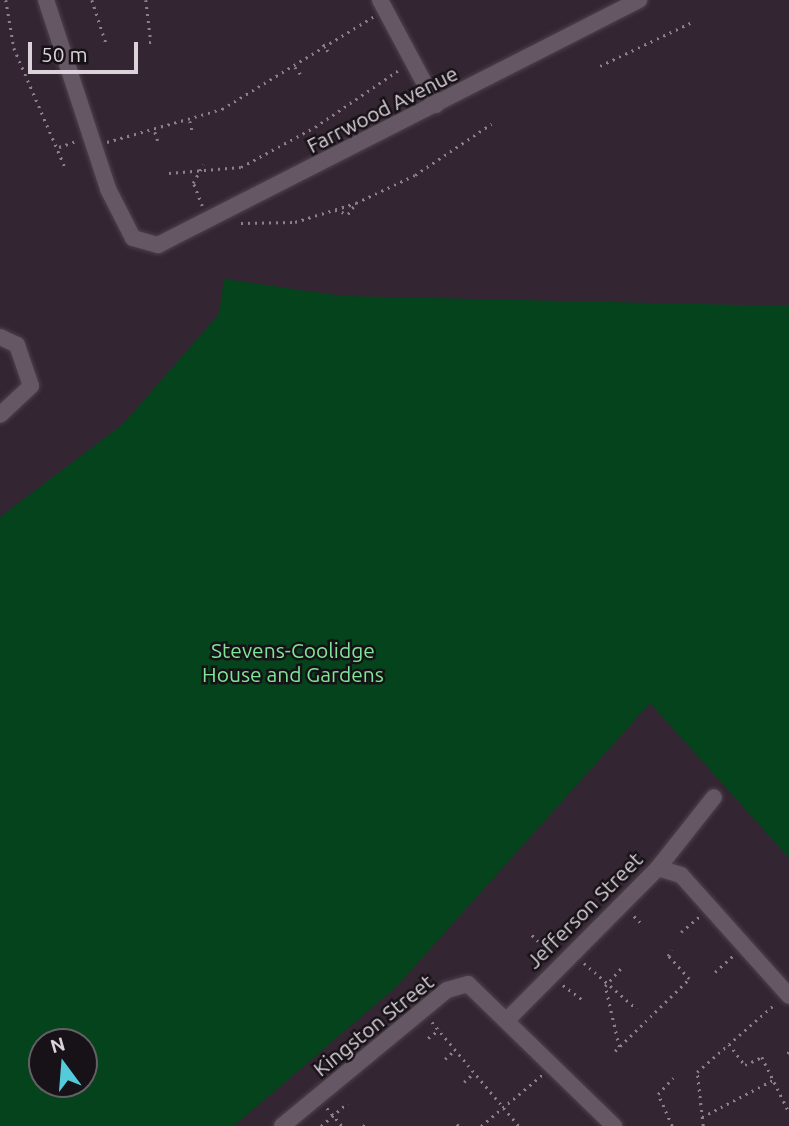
<!DOCTYPE html>
<style>
body{margin:0}
#map{position:relative;width:789px;height:1126px;overflow:hidden;background:#332632;font-family:Ubuntu,sans-serif}
div>[style]{position:absolute}
.green>*{inset:0;background:#04431b}
.path>*{height:2.5px;margin-top:-1.25px;transform-origin:0;background:repeating-linear-gradient(90deg,#8c818b 0 2px,transparent 0 7px)}
.roads{filter:drop-shadow(0 0 2px #4d424c) drop-shadow(0 0 2px #4d424c)}
.minor>*{height:16px;margin:-8px;padding:0 8px;transform-origin:8px;border-radius:8px;background:#665764}
span{translate:-50% -50%;white-space:nowrap;text-align:center;line-height:1.15;-webkit-text-stroke:5px #171217;paint-order:stroke}
.street-label{font-size:21px;color:#dbd2da}
.park-label{font-size:21px;color:#7ee696}
.north{position:absolute;left:28px;top:1028px;width:70px;height:70px;box-sizing:border-box;background:#171217;border:2px solid #655f65;border-radius:50%;rotate:344deg;font-size:19px;font-weight:700;line-height:28px;text-align:center;color:#dbd2da}
.north::after{content:'';display:block;margin:auto;width:24px;height:32px;background:#53cbdb;clip-path:polygon(50% 0,100% 100%,50% 72%,0 100%)}
.scale{position:absolute;left:28px;top:42px;width:110px;height:32px;box-sizing:border-box;border:4px solid #dbd2da;border-top:0;padding-left:9px;font-size:21px;line-height:24px;white-space:nowrap;color:#dbd2da;-webkit-text-stroke:5px #171217;paint-order:stroke}
</style>
<div id="map">
<div class="green">
<i style="clip-path:polygon(evenodd,224px 279px,342px 296px,789px 306px,789px 858px,650px 703px,397px 986px,234px 1126px,0 1126px,0 517px,123px 424px,219px 314px,224px 279px,42px 1042px,84px 1042px,84px 1084px,42px 1084px,42px 1042px)"></i>
</div>
<div class="path">
<i style="left:6px;top:0;width:49px;rotate:80.5deg"></i>
<i style="left:14px;top:48px;width:129px;rotate:66.8deg"></i>
<i style="left:92px;top:0;width:48px;rotate:71.9deg"></i>
<i style="left:146px;top:0;width:42px;rotate:83.2deg"></i>
<i style="left:151px;top:42px;width:5px;rotate:158deg"></i>
<i style="left:323px;top:44px;width:12px;rotate:55deg"></i>
<i style="left:600px;top:66px;width:100px;rotate:-25.5deg"></i>
<i style="left:295px;top:67px;width:11px;rotate:52deg"></i>
<i style="left:190px;top:121px;width:9px;rotate:77deg"></i>
<i style="left:155px;top:132px;width:9px;rotate:72deg"></i>
<i style="left:107px;top:142px;width:120px;rotate:-16deg"></i>
<i style="left:222px;top:109px;width:177px;rotate:-31.4deg"></i>
<i style="left:59px;top:147px;width:18px;rotate:-19deg"></i>
<i style="left:169px;top:173px;width:72px;rotate:-4.8deg"></i>
<i style="left:241px;top:167px;width:84px;rotate:-28.4deg"></i>
<i style="left:315px;top:127px;width:103px;rotate:-34.3deg"></i>
<i style="left:202px;top:206px;width:25px;rotate:-111deg"></i>
<i style="left:193px;top:183px;width:21px;rotate:-61deg"></i>
<i style="left:335px;top:210px;width:14px;rotate:17deg"></i>
<i style="left:348px;top:214px;width:14px;rotate:-54deg"></i>
<i style="left:241px;top:223px;width:54px;rotate:-1.1deg"></i>
<i style="left:295px;top:222px;width:64px;rotate:-17.3deg"></i>
<i style="left:356px;top:203px;width:65px;rotate:-25.4deg"></i>
<i style="left:415px;top:175px;width:92px;rotate:-33.9deg"></i>
<i style="left:634px;top:916px;width:13px;rotate:45deg"></i>
<i style="left:681px;top:932px;width:25px;rotate:-40deg"></i>
<i style="left:532px;top:935px;width:28px;rotate:45deg"></i>
<i style="left:584px;top:963px;width:70px;rotate:41deg"></i>
<i style="left:715px;top:972px;width:25px;rotate:-42deg"></i>
<i style="left:563px;top:985px;width:26px;rotate:37deg"></i>
<i style="left:432px;top:1022px;width:136px;rotate:50.1deg"></i>
<i style="left:428px;top:1038px;width:14px;rotate:-36deg"></i>
<i style="left:729px;top:1044px;width:26px;rotate:53deg"></i>
<i style="left:745px;top:1065px;width:19px;rotate:-25deg"></i>
<i style="left:762px;top:1057px;width:61px;rotate:63.9deg"></i>
<i style="left:619px;top:1047px;width:63px;rotate:-102.9deg"></i>
<i style="left:605px;top:986px;width:25px;rotate:-48deg"></i>
<i style="left:615px;top:1051px;width:103px;rotate:-44.2deg"></i>
<i style="left:689px;top:979px;width:31px;rotate:-132deg"></i>
<i style="left:668px;top:956px;width:7px;rotate:-63deg"></i>
<i style="left:787px;top:1053px;width:2px;rotate:-27deg"></i>
<i style="left:445px;top:1059px;width:13px;rotate:-42deg"></i>
<i style="left:464px;top:1082px;width:13px;rotate:-42deg"></i>
<i style="left:327px;top:1108px;width:23px;rotate:50deg"></i>
<i style="left:702px;top:1117px;width:80px;rotate:-27.5deg"></i>
<i style="left:457px;top:1124px;width:3px;rotate:45deg"></i>
<i style="left:321px;top:1126px;width:35px;rotate:-41deg"></i>
<i style="left:363px;top:1126px;width:4px;rotate:-34deg"></i>
<i style="left:481px;top:1126px;width:80px;rotate:-39.9deg"></i>
<i style="left:672px;top:1126px;width:35px;rotate:-114deg"></i>
<i style="left:658px;top:1094px;width:22px;rotate:-47deg"></i>
<i style="left:703px;top:1126px;width:54px;rotate:-96.3deg"></i>
<i style="left:697px;top:1072px;width:103px;rotate:-41.1deg"></i>
</div>
<div class="roads">
<div class="minor">
<i style="left:46px;top:0;width:199px;rotate:71.8deg"></i>
<i style="left:108px;top:189px;width:55px;rotate:63deg"></i>
<i style="left:133px;top:238px;width:26px;rotate:16deg"></i>
<i style="left:158px;top:245px;width:540px;rotate:-26.99deg"></i>
<i style="left:380px;top:0;width:119px;rotate:61.9deg"></i>
<i style="left:0;top:337px;width:19px;rotate:25deg"></i>
<i style="left:17px;top:345px;width:43px;rotate:71.1deg"></i>
<i style="left:31px;top:386px;width:42px;rotate:136.9deg"></i>
<i style="left:658px;top:868px;width:24px;rotate:17deg"></i>
<i style="left:681px;top:875px;width:162px;rotate:48.2deg"></i>
<i style="left:509px;top:1018px;width:211px;rotate:-45.2deg"></i>
<i style="left:658px;top:868px;width:90px;rotate:-51.7deg"></i>
<i style="left:282px;top:1126px;width:214px;rotate:-39.5deg"></i>
<i style="left:447px;top:990px;width:22px;rotate:-16deg"></i>
<i style="left:468px;top:984px;width:204px;rotate:44.2deg"></i>
</div>
</div>
<div class="street-label">
<span style="left:382px;top:109px;rotate:-27deg">Farrwood Avenue</span>
<span style="left:584px;top:910px;rotate:-45deg">Jefferson Street</span>
<span style="left:373px;top:1025px;rotate:-39deg">Kingston Street</span>
</div>
<div class="park-label">
<span style="left:293px;top:662px">Stevens-Coolidge<br>House and Gardens</span>
</div>
<div class="north">N</div>
<div class="scale">50 m</div>
</div>
